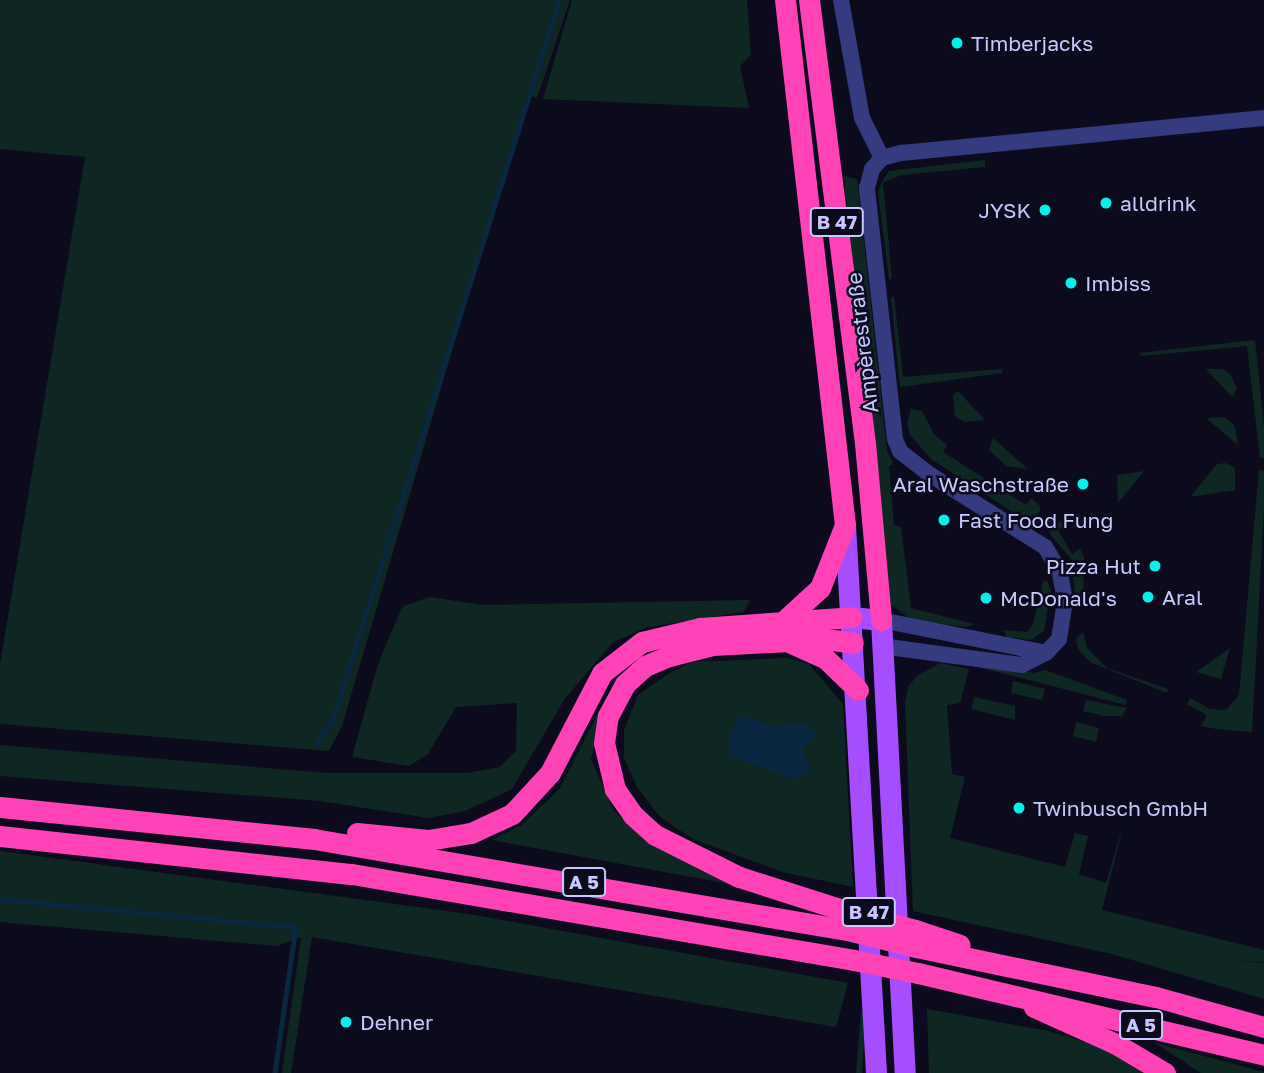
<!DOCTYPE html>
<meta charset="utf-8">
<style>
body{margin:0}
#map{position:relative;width:1264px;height:1073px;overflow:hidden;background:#0c0b1d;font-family:"Golos Text",sans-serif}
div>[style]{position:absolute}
.green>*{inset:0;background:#0e2723}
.water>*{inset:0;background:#0a2742}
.stream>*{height:4.5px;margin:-2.25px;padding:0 2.25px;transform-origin:2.25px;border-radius:2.25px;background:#0a2742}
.street>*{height:16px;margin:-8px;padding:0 8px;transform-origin:8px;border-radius:8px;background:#343b7e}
.primary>*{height:21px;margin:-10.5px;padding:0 10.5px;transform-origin:10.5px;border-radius:10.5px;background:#a64eff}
.highway>*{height:21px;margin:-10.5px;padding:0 10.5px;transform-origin:10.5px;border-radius:10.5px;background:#ff42b5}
.highway-bridge>*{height:21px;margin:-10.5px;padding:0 10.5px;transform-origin:10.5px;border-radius:10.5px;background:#ff42b5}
.dots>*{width:19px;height:19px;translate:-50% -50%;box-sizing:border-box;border:4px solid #0c0b1d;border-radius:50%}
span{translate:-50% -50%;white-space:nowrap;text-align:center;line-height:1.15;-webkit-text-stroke:5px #0c0b1d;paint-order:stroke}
.shield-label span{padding:2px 5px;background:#0c0b1d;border:2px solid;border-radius:5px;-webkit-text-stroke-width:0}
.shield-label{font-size:19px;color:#c7c8ff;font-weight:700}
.poi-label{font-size:21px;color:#c7c8ff}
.left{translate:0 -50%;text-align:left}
.right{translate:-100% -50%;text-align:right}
.street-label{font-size:21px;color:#c7c8ff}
</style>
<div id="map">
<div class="green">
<i style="clip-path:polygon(0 0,570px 0,537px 98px,527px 95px,342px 726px,329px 751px,0 724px,0 664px,85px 157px,0 149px)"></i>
<i style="clip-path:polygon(572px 0,747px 0,751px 55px,740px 66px,749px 108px,543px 99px)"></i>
<i style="clip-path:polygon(985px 160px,985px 167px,902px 175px,883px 182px,892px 279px,889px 279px,878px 192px,882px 182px,889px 171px)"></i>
<i style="clip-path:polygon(844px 176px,857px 179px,887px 450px,893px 464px,889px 466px,894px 525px,901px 527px,911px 608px,974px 624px,967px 627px,912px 620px,891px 605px,888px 595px)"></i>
<i style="clip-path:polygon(894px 296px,903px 377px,1002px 369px,1002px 373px,900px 387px,891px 298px)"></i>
<i style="clip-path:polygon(1255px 340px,1264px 426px,1264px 458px,1260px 458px,1247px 346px,1141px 356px,1140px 353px)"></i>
<i style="clip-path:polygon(1206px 369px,1222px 369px,1230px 374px,1237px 389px,1232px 397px)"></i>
<i style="clip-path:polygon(958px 391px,985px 420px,965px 422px,955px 416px,953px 395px)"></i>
<i style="clip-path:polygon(911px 409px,922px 411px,934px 434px,947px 445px,943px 452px,1026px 505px,1031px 498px,1040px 506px,1040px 512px,1025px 520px,931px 459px,910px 435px,907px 422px)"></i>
<i style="clip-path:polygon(1224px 417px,1235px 426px,1238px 445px,1206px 418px)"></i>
<i style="clip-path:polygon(993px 438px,1028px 469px,1006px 466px,989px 450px)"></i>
<i style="clip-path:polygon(1226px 463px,1235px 468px,1235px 490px,1190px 497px,1217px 464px)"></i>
<i style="clip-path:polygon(1259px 470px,1264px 471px,1264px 508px,1252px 732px,1217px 729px,1201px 726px,1207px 715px,1187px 704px,1190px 698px,1210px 709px,1226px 710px,1239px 695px)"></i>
<i style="clip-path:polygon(1144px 471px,1118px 503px,1117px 475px)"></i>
<i style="clip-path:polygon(1061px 522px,1065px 525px,1058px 530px,1072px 554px,1080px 549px,1084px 557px,1083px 608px,1076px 602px,1071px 559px,1049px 533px,1054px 523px)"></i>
<i style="clip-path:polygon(1043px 581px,1047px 581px,1051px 590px,1044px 631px,1031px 640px,1007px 637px,1003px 630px,1027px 632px,1033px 624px)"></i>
<i style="clip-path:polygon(429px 597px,483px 605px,750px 600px,744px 612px,648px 627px,613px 642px,564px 700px,512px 789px,465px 811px,428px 818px,320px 801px,0 776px,0 745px,325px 773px,467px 773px,500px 767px,516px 751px,517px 703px,456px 707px,428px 754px,409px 766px,352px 757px,378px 664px,402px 607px)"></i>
<i style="clip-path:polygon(1083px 632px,1087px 648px,1107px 668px,1168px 689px,1167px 693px,1090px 662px,1078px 649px,1076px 639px)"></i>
<i style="clip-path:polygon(1230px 648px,1221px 679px,1196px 672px)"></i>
<i style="clip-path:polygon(787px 658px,809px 664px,843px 704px,853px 887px,782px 872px,693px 839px,660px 817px,637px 787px,624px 758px,624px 730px,638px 695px,668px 674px,693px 662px)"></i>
<i style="clip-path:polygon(959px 662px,1034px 673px,1045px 670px,1127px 700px,1126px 705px)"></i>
<i style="clip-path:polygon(940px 663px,969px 669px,960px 703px,947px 705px,952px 774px,965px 777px,950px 838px,1065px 867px,1075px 833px,1088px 836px,1079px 874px,1106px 883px,1125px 819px,1102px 910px,1264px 950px,1264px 962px,1235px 961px,1264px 963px,1264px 999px,1112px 954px,913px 911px,905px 703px,908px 687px,917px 676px)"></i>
<i style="clip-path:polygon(1013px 681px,1045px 689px,1042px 700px,1011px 693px)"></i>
<i style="clip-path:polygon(607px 695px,591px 759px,614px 811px,642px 836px,740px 886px,492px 840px,522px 825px,560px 788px)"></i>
<i style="clip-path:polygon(974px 697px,1015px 706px,1015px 720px,971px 709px)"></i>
<i style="clip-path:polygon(1086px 700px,1127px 708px,1122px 716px,1104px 716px,1083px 711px)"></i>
<i style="clip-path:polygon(1076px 722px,1099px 728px,1096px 742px,1073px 736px)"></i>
<i style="clip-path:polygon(0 851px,469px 914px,848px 983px,836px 1027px,312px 937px,291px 1073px,282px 1073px,301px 937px,277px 946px,0 922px)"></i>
<i style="clip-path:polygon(927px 1009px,1048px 1031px,1118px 1052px,1155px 1073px,929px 1073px)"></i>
<i style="clip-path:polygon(861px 1011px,866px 1014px,862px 1073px,856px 1073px)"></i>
<i style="clip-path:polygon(1155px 1043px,1264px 1072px,1264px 1073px,1201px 1073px)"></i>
</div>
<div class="water">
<i style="clip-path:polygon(742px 715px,774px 727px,805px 722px,817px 735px,802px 750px,811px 769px,795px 780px,730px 756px,729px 733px)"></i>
</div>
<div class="stream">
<i style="left:317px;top:743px;width:27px;rotate:-56deg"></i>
<i style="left:332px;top:721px;width:756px;rotate:-72.52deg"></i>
<i style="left:0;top:899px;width:297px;rotate:5.4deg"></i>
<i style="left:296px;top:927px;width:148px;rotate:98.2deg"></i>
</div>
<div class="street">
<i style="left:841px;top:0;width:120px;rotate:79.9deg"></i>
<i style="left:862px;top:118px;width:45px;rotate:63.4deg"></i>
<i style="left:881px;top:620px;width:168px;rotate:11.3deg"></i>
<i style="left:881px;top:646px;width:142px;rotate:7.7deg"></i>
<i style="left:1022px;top:665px;width:27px;rotate:-27deg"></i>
<i style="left:1046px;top:653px;width:19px;rotate:-47deg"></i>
<i style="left:1059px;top:639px;width:39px;rotate:-81deg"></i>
<i style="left:1065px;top:600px;width:31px;rotate:-101deg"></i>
<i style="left:1059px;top:570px;width:27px;rotate:-121deg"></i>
<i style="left:1045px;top:547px;width:137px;rotate:-147.8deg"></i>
<i style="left:929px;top:474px;width:37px;rotate:-142deg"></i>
<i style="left:900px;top:451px;width:13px;rotate:-113deg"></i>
<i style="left:895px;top:439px;width:253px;rotate:-96.4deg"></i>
<i style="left:867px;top:188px;width:20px;rotate:-75deg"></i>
<i style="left:872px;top:169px;width:15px;rotate:-48deg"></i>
<i style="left:882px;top:158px;width:20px;rotate:-15deg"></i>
<i style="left:901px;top:153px;width:365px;rotate:-5.5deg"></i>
</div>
<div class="primary">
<i style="left:845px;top:525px;width:549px;rotate:86.76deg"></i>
<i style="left:852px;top:617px;width:29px;rotate:6deg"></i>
<i style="left:881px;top:620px;width:454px;rotate:87deg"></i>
</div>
<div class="highway">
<i style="left:809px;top:0;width:447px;rotate:82.8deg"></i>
<i style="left:865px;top:443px;width:178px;rotate:84.8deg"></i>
<i style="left:785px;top:620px;width:47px;rotate:-42.4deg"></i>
<i style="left:820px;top:588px;width:68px;rotate:-68.4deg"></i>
<i style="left:845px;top:525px;width:528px;rotate:-96.52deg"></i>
<i style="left:791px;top:643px;width:37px;rotate:24deg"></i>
<i style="left:825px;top:658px;width:46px;rotate:44.1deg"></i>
<i style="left:0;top:807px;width:316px;rotate:5.8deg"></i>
<i style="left:314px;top:839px;width:546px;rotate:9.7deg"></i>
<i style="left:357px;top:833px;width:71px;rotate:5.6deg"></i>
<i style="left:428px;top:840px;width:44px;rotate:-9.2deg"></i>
<i style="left:471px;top:833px;width:45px;rotate:-24.9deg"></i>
<i style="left:512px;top:814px;width:56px;rotate:-47.2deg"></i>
<i style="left:550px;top:773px;width:113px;rotate:-62.5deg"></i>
<i style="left:602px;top:673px;width:51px;rotate:-37.8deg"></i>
<i style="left:642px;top:642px;width:60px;rotate:-13.6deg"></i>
<i style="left:700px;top:628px;width:152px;rotate:-4.1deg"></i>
<i style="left:0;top:836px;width:354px;rotate:6.2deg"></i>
<i style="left:352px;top:874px;width:509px;rotate:9.72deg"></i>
<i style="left:852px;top:913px;width:119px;rotate:-162.3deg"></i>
<i style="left:739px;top:877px;width:94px;rotate:-153.4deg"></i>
<i style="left:655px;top:835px;width:30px;rotate:-138deg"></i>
<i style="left:633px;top:815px;width:32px;rotate:-125deg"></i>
<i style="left:615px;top:789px;width:47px;rotate:-103.4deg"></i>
<i style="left:604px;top:743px;width:27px;rotate:-82deg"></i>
<i style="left:608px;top:716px;width:36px;rotate:-62deg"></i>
<i style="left:625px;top:684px;width:27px;rotate:-42deg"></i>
<i style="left:645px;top:666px;width:26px;rotate:-23deg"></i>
<i style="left:669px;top:656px;width:45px;rotate:-14deg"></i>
<i style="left:713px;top:645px;width:113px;rotate:-3deg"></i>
<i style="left:826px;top:639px;width:27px;rotate:8deg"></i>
<i style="left:915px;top:930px;width:47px;rotate:18.4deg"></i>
<i style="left:916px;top:947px;width:245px;rotate:11.8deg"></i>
<i style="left:1156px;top:997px;width:112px;rotate:15.5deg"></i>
<i style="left:918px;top:973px;width:356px;rotate:13.3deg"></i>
<i style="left:1034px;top:1007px;width:90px;rotate:24.3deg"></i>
<i style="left:1116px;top:1044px;width:57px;rotate:30.6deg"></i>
</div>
<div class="highway-bridge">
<i style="left:852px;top:913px;width:65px;rotate:15.1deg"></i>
<i style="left:852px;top:931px;width:66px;rotate:14deg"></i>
<i style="left:854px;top:960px;width:65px;rotate:11.5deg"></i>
</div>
<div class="dots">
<i style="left:957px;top:43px;background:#00f2eb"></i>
<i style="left:1106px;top:203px;background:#00f2eb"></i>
<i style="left:1045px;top:210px;background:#00f2eb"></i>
<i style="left:1071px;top:283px;background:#00f2eb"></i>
<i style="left:1083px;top:484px;background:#00f2eb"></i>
<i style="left:944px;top:520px;background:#00f2eb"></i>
<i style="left:1155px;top:566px;background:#00f2eb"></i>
<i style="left:1148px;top:597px;background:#00f2eb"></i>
<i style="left:986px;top:598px;background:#00f2eb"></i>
<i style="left:1019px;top:808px;background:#00f2eb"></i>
<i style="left:346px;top:1022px;background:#00f2eb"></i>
</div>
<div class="shield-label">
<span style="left:837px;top:222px">B 47</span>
<span style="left:584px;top:882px">A 5</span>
<span style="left:869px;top:912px">B 47</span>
<span style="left:1141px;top:1025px">A 5</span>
</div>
<div class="poi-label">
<span class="left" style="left:971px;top:43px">Timberjacks</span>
<span class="left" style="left:1120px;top:203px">alldrink</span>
<span class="right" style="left:1031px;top:210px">JYSK</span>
<span class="left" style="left:1085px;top:283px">Imbiss</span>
<span class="right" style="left:1069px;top:484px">Aral Waschstraße</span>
<span class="left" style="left:958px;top:520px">Fast Food Fung</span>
<span class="right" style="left:1141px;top:566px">Pizza Hut</span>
<span class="left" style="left:1162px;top:597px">Aral</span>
<span class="left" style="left:1000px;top:598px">McDonald's</span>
<span class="left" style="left:1033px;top:808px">Twinbusch GmbH</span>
<span class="left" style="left:360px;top:1022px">Dehner</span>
</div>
<div class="street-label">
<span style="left:862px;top:343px;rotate:-97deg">Ampèrestraße</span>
</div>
</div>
